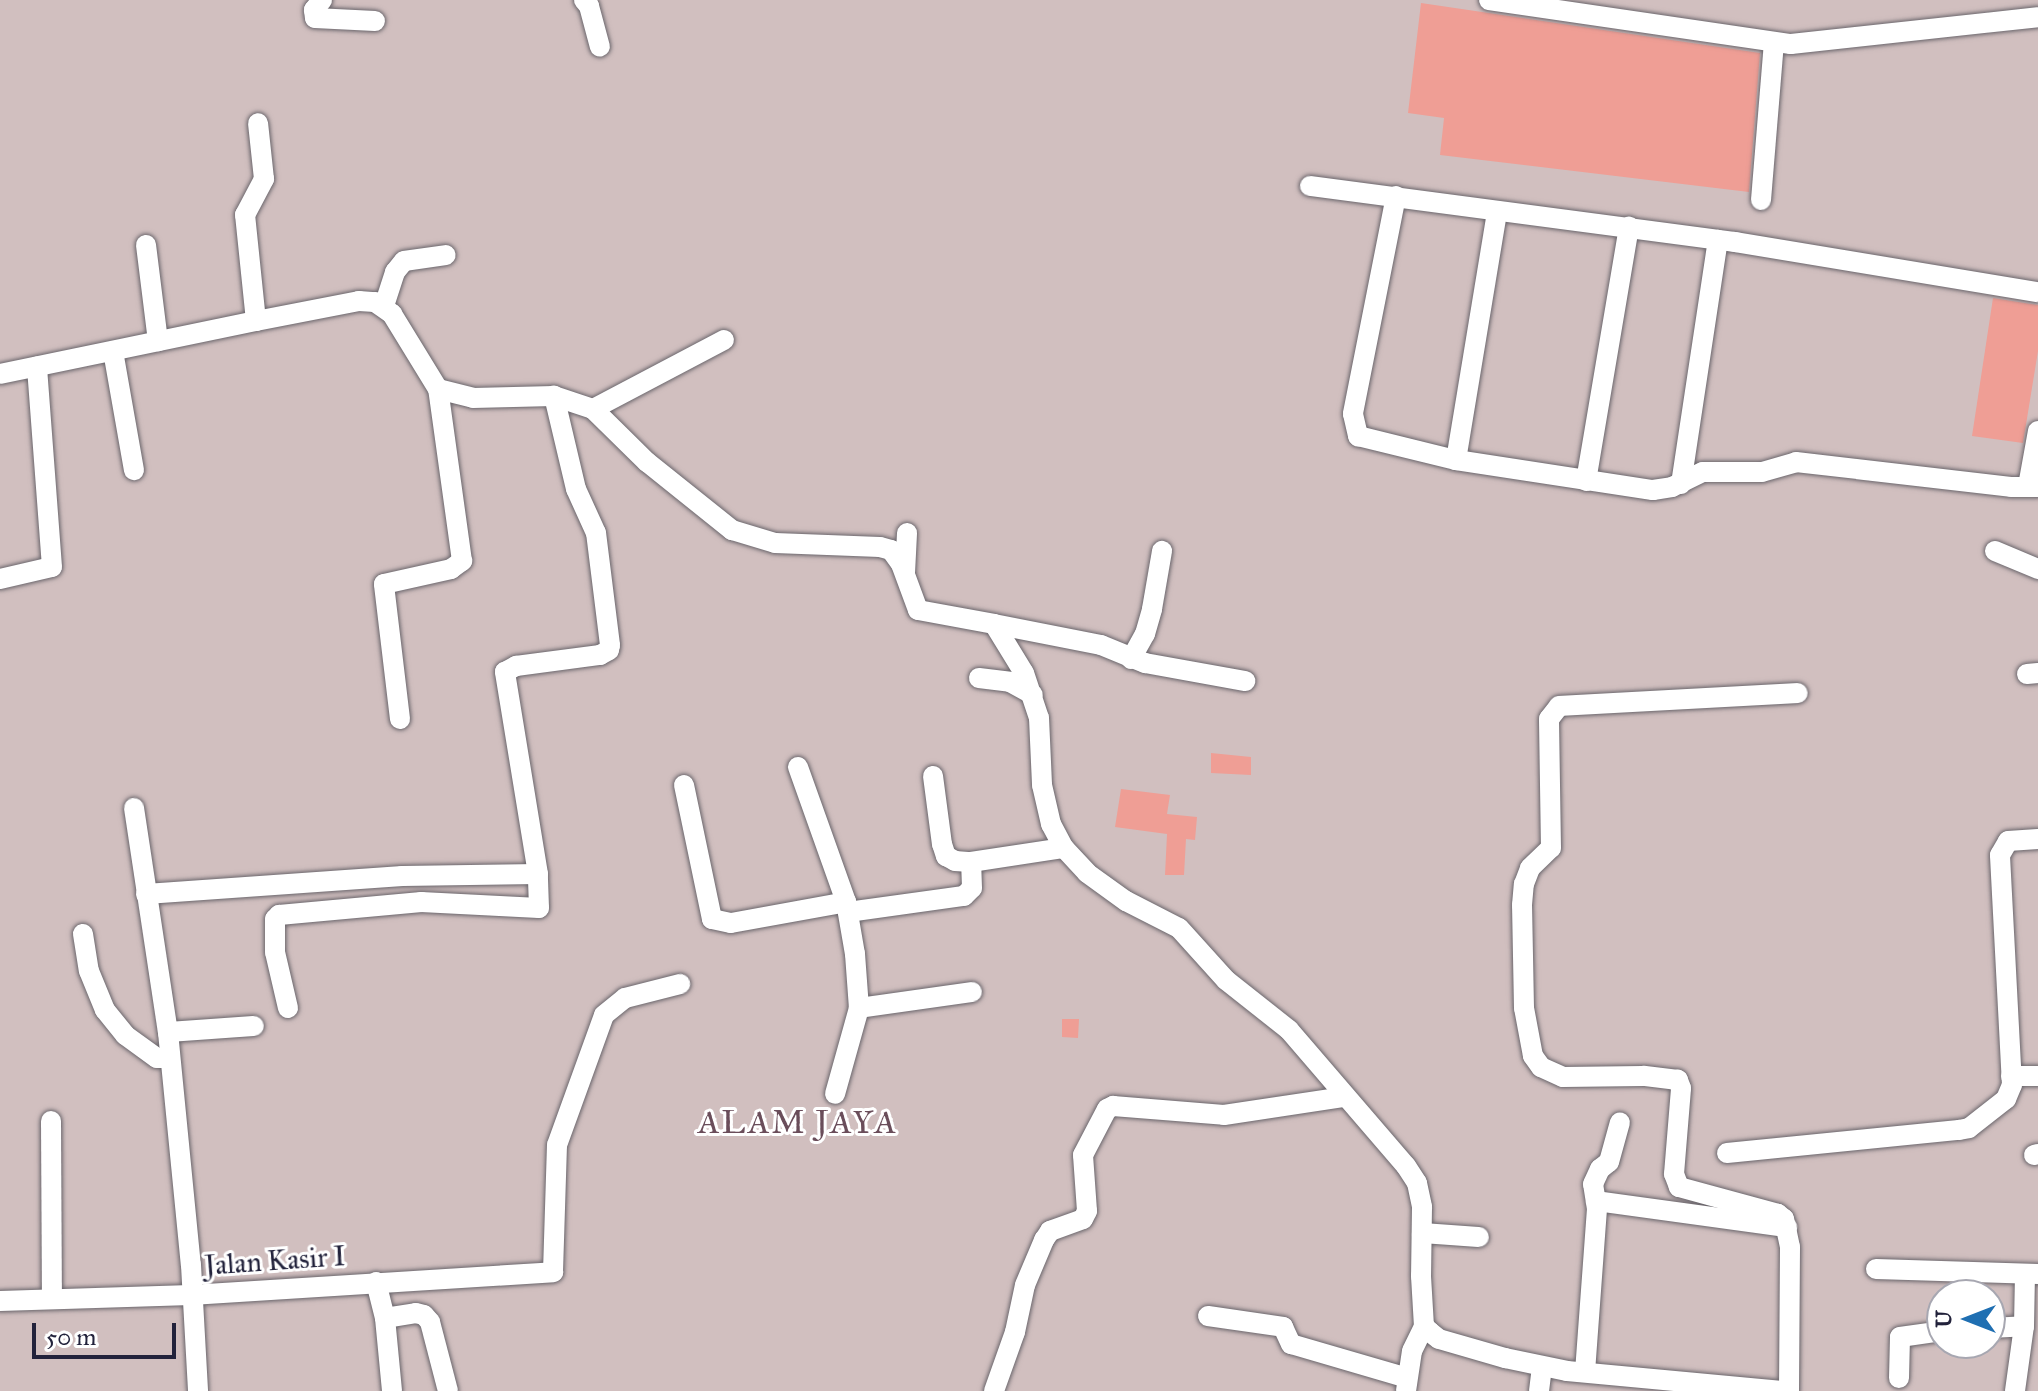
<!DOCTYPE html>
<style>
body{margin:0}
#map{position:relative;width:2038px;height:1391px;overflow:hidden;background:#f1e4c8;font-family:"IM FELL Great Primer",serif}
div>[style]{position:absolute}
.industrial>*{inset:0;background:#d1bfbf}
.building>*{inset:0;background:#ef9e95}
.roads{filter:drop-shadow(0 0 2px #6a666c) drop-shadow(0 0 2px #6a666c)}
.minor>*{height:20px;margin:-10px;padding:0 10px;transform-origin:10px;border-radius:10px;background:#fff}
span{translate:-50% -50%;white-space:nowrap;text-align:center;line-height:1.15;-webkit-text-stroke:6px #fff;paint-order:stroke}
.street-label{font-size:28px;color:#22223b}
.quarter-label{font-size:32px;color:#6a4d5a;letter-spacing:2px}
.north{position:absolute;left:1926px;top:1279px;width:80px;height:80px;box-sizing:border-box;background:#fff;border:2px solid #a7a7b1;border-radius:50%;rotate:270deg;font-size:22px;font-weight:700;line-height:32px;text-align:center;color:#22223b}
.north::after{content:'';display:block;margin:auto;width:28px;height:36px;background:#1f6fb2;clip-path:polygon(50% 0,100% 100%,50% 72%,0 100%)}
.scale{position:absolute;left:32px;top:1323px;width:144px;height:36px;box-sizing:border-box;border:4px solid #22223b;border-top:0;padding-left:10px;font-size:24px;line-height:28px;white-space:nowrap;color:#22223b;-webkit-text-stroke:6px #fff;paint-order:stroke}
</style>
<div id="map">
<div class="industrial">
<i style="clip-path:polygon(evenodd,0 0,2038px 0,2038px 1391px,0 1391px,0 0,1942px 1295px,1990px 1295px,1990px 1343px,1942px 1343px,1942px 1295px)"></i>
</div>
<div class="building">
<i style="clip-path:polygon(1421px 3px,1760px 53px,1749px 192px,1440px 155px,1444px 118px,1408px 113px)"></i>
<i style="clip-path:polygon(1993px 298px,2038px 305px,2038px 351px,2023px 443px,1972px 436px)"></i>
<i style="clip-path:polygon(1211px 753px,1251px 757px,1251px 775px,1211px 773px)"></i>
<i style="clip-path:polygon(1121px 789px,1170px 795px,1167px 814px,1197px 817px,1195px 840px,1186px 839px,1184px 875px,1165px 875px,1167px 834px,1115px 827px)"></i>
<i style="clip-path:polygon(1062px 1019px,1079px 1019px,1078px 1038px,1062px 1037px)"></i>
</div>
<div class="roads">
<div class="minor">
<i style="left:322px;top:0;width:13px;rotate:129deg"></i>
<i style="left:314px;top:10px;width:8px;rotate:83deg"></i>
<i style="left:315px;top:18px;width:60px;rotate:2.9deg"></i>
<i style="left:584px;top:0;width:8px;rotate:50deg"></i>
<i style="left:589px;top:6px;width:42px;rotate:75deg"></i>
<i style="left:1489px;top:0;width:305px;rotate:8.3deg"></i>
<i style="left:1791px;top:44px;width:248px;rotate:-6.2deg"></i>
<i style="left:1310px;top:186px;width:429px;rotate:7.5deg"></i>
<i style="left:1735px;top:242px;width:307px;rotate:9.4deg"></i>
<i style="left:1396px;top:196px;width:222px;rotate:101.2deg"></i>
<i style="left:1353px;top:414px;width:23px;rotate:77deg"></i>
<i style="left:1358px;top:436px;width:101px;rotate:13.8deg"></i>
<i style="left:1456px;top:460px;width:199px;rotate:8.7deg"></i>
<i style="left:1653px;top:490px;width:19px;rotate:-9deg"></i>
<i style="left:1672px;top:487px;width:34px;rotate:-26deg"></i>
<i style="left:1703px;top:472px;width:59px"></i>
<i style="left:1762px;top:472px;width:35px;rotate:-16deg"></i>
<i style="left:1796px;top:462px;width:216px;rotate:6.6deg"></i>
<i style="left:2011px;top:487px;width:27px"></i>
<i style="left:1761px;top:200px;width:158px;rotate:-85.3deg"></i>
<i style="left:146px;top:245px;width:97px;rotate:82.9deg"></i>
<i style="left:384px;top:306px;width:36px;rotate:-72deg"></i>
<i style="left:395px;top:272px;width:14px;rotate:-51deg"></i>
<i style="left:404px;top:261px;width:42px;rotate:-8.1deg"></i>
<i style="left:256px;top:321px;width:107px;rotate:-95.9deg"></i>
<i style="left:245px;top:215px;width:41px;rotate:-62.2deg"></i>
<i style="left:264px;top:179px;width:56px;rotate:-96.1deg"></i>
<i style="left:113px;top:351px;width:121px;rotate:80deg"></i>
<i style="left:0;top:374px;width:261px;rotate:-11.7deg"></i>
<i style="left:256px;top:321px;width:105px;rotate:-11deg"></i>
<i style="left:359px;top:301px;width:16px;rotate:4deg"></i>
<i style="left:375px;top:302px;width:21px;rotate:35deg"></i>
<i style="left:392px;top:314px;width:88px;rotate:58.5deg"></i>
<i style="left:438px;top:389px;width:36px;rotate:14deg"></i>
<i style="left:473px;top:398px;width:81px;rotate:-1.4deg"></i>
<i style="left:554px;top:396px;width:41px;rotate:18.4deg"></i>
<i style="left:593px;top:409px;width:76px;rotate:44.5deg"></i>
<i style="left:647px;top:462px;width:109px;rotate:38.7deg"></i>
<i style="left:732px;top:530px;width:45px;rotate:16.8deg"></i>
<i style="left:775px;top:543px;width:105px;rotate:2.2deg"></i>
<i style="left:880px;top:547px;width:11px;rotate:15deg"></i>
<i style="left:891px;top:550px;width:17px;rotate:54deg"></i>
<i style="left:901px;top:564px;width:49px;rotate:69.7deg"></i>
<i style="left:918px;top:610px;width:77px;rotate:10.4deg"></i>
<i style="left:994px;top:624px;width:57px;rotate:58.5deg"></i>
<i style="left:1024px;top:673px;width:47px;rotate:71.6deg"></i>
<i style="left:1039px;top:718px;width:67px;rotate:87.4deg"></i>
<i style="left:1042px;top:785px;width:40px;rotate:77deg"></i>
<i style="left:1051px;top:824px;width:27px;rotate:62deg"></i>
<i style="left:1064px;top:848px;width:34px;rotate:47deg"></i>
<i style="left:1087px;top:873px;width:48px;rotate:35.7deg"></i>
<i style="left:1126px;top:901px;width:59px;rotate:27deg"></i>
<i style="left:1179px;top:928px;width:70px;rotate:47.9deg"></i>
<i style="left:1226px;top:980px;width:80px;rotate:38.4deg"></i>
<i style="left:1289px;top:1030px;width:179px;rotate:49.3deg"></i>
<i style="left:1406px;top:1166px;width:20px;rotate:57deg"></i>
<i style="left:1417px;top:1183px;width:25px;rotate:78deg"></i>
<i style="left:1422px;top:1207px;width:69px;rotate:90.8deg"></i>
<i style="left:1421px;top:1276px;width:50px;rotate:86.6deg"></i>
<i style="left:1424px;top:1326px;width:8px;rotate:45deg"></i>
<i style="left:1430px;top:1332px;width:11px;rotate:38deg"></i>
<i style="left:1439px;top:1339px;width:69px;rotate:16.1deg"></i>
<i style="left:1505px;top:1358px;width:63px;rotate:11.8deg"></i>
<i style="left:1567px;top:1371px;width:216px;rotate:5.3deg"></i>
<i style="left:593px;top:409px;width:148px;rotate:-27.8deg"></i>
<i style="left:1456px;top:460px;width:251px;rotate:-80.6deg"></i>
<i style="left:1586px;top:481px;width:258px;rotate:-80.4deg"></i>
<i style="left:1681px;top:484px;width:247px;rotate:-81.4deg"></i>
<i style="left:2028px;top:486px;width:56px;rotate:-79.7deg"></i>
<i style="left:1995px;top:551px;width:47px;rotate:22.7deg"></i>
<i style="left:905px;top:573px;width:40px;rotate:-87.1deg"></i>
<i style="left:0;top:579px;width:53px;rotate:-13deg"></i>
<i style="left:52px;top:567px;width:201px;rotate:-94.3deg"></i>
<i style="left:994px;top:624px;width:109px;rotate:11.1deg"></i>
<i style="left:1101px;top:645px;width:48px;rotate:22.2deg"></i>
<i style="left:1145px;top:663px;width:102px;rotate:10.2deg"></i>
<i style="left:1131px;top:659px;width:29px;rotate:-61deg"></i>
<i style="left:1145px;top:634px;width:26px;rotate:-74deg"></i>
<i style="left:1152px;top:609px;width:59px;rotate:-80.2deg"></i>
<i style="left:2027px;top:674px;width:11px;rotate:-5deg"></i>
<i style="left:979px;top:678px;width:31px;rotate:7deg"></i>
<i style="left:1010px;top:682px;width:26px;rotate:29deg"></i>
<i style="left:400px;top:719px;width:136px;rotate:-96.8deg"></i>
<i style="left:384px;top:584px;width:69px;rotate:-12.6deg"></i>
<i style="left:451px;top:569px;width:14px;rotate:-36deg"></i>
<i style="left:462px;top:561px;width:174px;rotate:-97.9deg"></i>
<i style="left:798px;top:767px;width:143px;rotate:70.4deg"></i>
<i style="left:846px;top:902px;width:53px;rotate:80.2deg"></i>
<i style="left:855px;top:954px;width:54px;rotate:85.8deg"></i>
<i style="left:859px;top:1008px;width:89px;rotate:105.6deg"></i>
<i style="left:933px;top:776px;width:69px;rotate:82.5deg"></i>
<i style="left:942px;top:844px;width:13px;rotate:72deg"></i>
<i style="left:946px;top:856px;width:10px;rotate:29deg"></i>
<i style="left:955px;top:861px;width:16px;rotate:4deg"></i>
<i style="left:971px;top:862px;width:94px;rotate:-8.6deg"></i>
<i style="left:684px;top:785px;width:137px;rotate:78.2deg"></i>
<i style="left:712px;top:919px;width:19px;rotate:12deg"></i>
<i style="left:731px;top:923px;width:117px;rotate:-10.3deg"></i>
<i style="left:134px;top:808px;width:227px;rotate:81.4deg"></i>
<i style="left:168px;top:1032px;width:234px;rotate:84.4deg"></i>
<i style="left:191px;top:1265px;width:126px;rotate:86.8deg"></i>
<i style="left:146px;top:894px;width:257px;rotate:-4deg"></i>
<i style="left:402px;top:876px;width:136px;rotate:-0.8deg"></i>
<i style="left:538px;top:874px;width:205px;rotate:-99.3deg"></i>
<i style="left:505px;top:672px;width:13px;rotate:-29deg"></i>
<i style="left:516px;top:666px;width:85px;rotate:-7.5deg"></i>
<i style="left:600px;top:655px;width:10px;rotate:-29deg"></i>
<i style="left:609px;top:650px;width:5px;rotate:-79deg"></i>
<i style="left:610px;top:645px;width:113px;rotate:-97.1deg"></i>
<i style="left:596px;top:533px;width:48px;rotate:-114.4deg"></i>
<i style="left:576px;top:489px;width:96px;rotate:-103.3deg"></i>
<i style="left:848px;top:912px;width:117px;rotate:-7.9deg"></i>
<i style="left:964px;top:896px;width:11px;rotate:-45deg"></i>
<i style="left:972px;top:888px;width:26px;rotate:-92deg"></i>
<i style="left:83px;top:934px;width:37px;rotate:81deg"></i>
<i style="left:89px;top:971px;width:42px;rotate:67.7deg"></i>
<i style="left:105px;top:1010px;width:32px;rotate:51deg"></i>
<i style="left:125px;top:1035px;width:39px;rotate:36deg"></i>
<i style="left:157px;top:1058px;width:13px"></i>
<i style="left:288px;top:1008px;width:57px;rotate:-103.1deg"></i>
<i style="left:275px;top:952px;width:33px;rotate:-90deg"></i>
<i style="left:275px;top:919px;width:6px;rotate:-45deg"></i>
<i style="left:279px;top:915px;width:143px;rotate:-5.2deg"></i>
<i style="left:421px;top:902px;width:118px;rotate:2.9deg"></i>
<i style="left:539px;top:908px;width:34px;rotate:-92deg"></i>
<i style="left:859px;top:1008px;width:114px;rotate:-8.1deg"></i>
<i style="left:168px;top:1032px;width:86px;rotate:-4deg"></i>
<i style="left:2011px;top:1076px;width:27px"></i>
<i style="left:51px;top:1121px;width:177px;rotate:89.7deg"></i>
<i style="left:1727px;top:1153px;width:233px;rotate:-5.7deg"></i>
<i style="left:1959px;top:1130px;width:10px;rotate:-11deg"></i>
<i style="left:1969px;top:1128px;width:47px;rotate:-38.1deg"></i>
<i style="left:2006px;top:1099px;width:15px;rotate:-67deg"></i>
<i style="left:2012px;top:1085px;width:230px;rotate:-93deg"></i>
<i style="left:2000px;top:855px;width:16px;rotate:-60deg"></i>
<i style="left:2008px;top:841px;width:30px;rotate:-4deg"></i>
<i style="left:2034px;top:1155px;width:4px;rotate:-14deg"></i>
<i style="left:1596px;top:1201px;width:193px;rotate:7.8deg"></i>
<i style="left:1422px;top:1233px;width:57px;rotate:4deg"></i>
<i style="left:1876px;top:1269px;width:162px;rotate:1.8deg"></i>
<i style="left:376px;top:1282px;width:37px;rotate:76deg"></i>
<i style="left:385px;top:1318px;width:73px;rotate:84.5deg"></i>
<i style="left:0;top:1301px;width:191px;rotate:-1.8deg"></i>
<i style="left:191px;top:1295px;width:363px;rotate:-3.6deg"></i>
<i style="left:553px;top:1272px;width:127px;rotate:-88.2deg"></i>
<i style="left:557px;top:1145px;width:138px;rotate:-70.1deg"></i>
<i style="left:604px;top:1015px;width:27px;rotate:-39deg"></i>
<i style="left:625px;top:998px;width:57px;rotate:-14.3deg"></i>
<i style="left:1208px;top:1316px;width:76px;rotate:8.3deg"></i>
<i style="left:1283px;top:1327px;width:19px;rotate:65deg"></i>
<i style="left:1291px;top:1344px;width:121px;rotate:16.3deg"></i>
<i style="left:385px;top:1318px;width:31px;rotate:-9deg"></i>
<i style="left:416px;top:1313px;width:8px;rotate:14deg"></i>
<i style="left:424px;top:1315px;width:9px;rotate:49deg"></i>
<i style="left:430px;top:1322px;width:71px;rotate:75.4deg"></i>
<i style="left:2024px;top:1326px;width:51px;rotate:-88.9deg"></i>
<i style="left:1990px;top:1328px;width:34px;rotate:-3deg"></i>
<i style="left:2024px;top:1326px;width:66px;rotate:97.9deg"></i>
<i style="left:1585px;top:1372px;width:163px;rotate:-85.8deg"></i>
<i style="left:1597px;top:1209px;width:25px;rotate:-99deg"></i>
<i style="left:1593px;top:1184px;width:17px;rotate:-65deg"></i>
<i style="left:1600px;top:1169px;width:11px;rotate:-38deg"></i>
<i style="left:1609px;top:1162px;width:41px;rotate:-74.6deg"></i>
<i style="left:1899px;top:1378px;width:41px;rotate:-88.6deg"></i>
<i style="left:1900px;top:1337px;width:42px;rotate:-8.1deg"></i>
<i style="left:994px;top:1391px;width:63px;rotate:-70.4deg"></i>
<i style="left:1015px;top:1332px;width:48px;rotate:-78deg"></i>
<i style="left:1025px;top:1285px;width:49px;rotate:-67.1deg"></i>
<i style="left:1044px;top:1240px;width:11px;rotate:-56deg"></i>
<i style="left:1050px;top:1231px;width:35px;rotate:-20deg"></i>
<i style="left:1083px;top:1219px;width:9px;rotate:-63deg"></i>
<i style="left:1087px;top:1211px;width:56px;rotate:-94.1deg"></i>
<i style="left:1083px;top:1155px;width:52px;rotate:-62.4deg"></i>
<i style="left:1107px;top:1109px;width:7px;rotate:-27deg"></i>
<i style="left:1113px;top:1106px;width:111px;rotate:4.6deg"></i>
<i style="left:1224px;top:1115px;width:120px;rotate:-8.6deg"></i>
<i style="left:1406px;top:1391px;width:40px;rotate:-81.5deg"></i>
<i style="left:1412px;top:1351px;width:28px;rotate:-64deg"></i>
<i style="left:1539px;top:1391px;width:25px;rotate:-83deg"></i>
<i style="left:1789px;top:1391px;width:144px;rotate:-89.6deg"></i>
<i style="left:1790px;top:1247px;width:29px;rotate:-102deg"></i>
<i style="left:1784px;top:1219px;width:8px;rotate:-140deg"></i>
<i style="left:1778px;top:1214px;width:103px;rotate:-164.7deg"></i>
<i style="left:1679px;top:1187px;width:14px;rotate:-111deg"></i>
<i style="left:1674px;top:1174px;width:86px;rotate:-85.3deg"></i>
<i style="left:1681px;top:1088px;width:9px;rotate:-111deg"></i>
<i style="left:1678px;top:1080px;width:35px;rotate:-173deg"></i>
<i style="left:1643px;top:1076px;width:80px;rotate:179.3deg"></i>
<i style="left:1563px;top:1077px;width:24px;rotate:-156deg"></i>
<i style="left:1541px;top:1067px;width:14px;rotate:-126deg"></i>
<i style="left:1533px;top:1056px;width:49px;rotate:-100.6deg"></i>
<i style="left:1524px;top:1008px;width:103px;rotate:-91.1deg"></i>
<i style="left:1522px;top:905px;width:21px;rotate:-85deg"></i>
<i style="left:1524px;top:884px;width:17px;rotate:-69deg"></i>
<i style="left:1530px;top:868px;width:29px;rotate:-44deg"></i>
<i style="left:1551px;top:848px;width:129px;rotate:-90.9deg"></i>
<i style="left:1549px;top:719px;width:16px;rotate:-52deg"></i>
<i style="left:1559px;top:706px;width:239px;rotate:-3.1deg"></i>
</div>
</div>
<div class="street-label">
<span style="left:275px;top:1261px;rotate:-4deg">Jalan Kasir I</span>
</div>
<div class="quarter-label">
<span style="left:798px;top:1123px">ALAM JAYA</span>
</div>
<div class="north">U</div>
<div class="scale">50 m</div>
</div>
